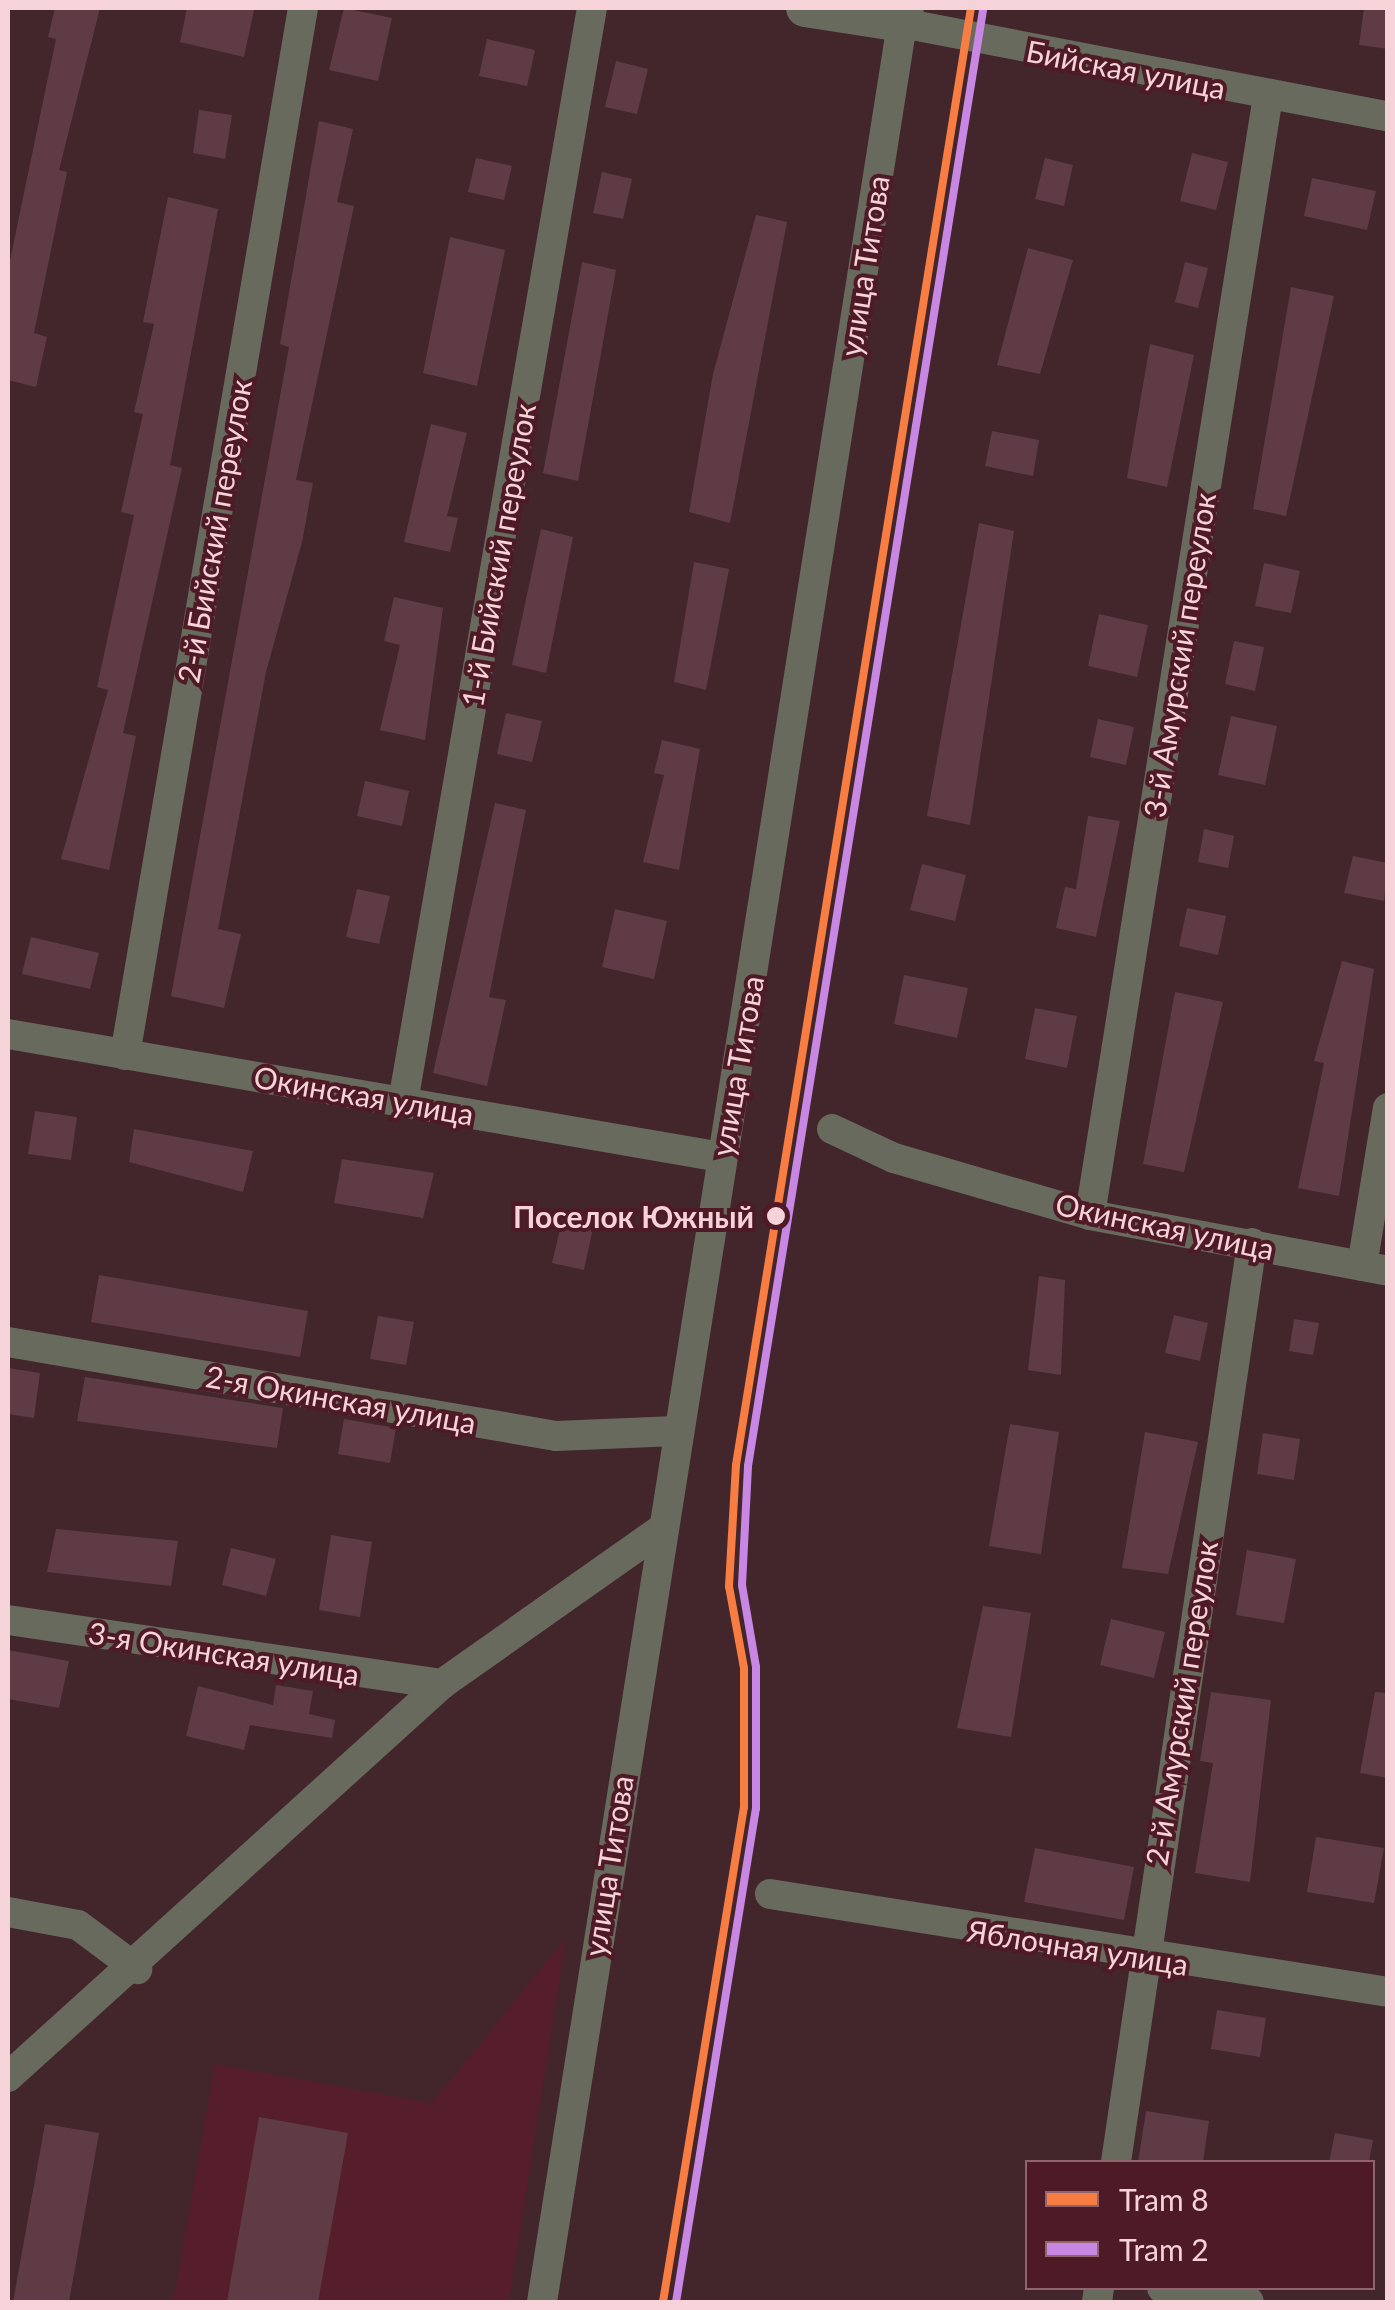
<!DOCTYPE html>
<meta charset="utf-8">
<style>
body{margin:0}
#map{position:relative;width:1395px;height:2310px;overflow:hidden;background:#42262c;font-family:Lato,sans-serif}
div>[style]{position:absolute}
.built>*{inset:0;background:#561e2b}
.building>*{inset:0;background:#5f3b45}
.minor>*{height:30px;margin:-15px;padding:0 15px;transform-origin:15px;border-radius:15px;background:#686a5e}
.tertiary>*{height:38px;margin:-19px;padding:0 19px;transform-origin:19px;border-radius:19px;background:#686a5e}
.tram-1>*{height:8px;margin:-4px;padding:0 4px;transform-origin:4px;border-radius:4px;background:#f77d43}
.tram-2>*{height:8px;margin:-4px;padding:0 4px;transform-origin:4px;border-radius:4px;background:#c787e3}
.dots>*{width:28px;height:28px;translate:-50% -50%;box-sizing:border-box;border:5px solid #4e1a26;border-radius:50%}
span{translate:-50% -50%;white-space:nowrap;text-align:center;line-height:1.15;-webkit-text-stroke:8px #4e1a26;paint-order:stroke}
.street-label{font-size:30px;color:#f6d3d8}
.stop-label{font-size:30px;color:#f6d3d8;font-weight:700}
.right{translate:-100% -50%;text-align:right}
.frame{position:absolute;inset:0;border:10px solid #f6d3d8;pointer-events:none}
.legend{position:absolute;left:1025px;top:2160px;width:350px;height:130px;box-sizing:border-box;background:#4e1a26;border:2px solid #91646d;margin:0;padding:12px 18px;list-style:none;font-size:30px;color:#f6d3d8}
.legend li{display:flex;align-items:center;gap:20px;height:50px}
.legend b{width:50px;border:2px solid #91646d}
</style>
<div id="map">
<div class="built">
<i style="clip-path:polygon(566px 1938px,509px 2302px,173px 2302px,215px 2064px,432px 2103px)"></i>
</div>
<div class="building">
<i style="clip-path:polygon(55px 8px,100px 8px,59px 170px,67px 172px,34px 333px,47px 337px,36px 387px,8px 380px,8px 270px,56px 39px,48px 37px)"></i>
<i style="clip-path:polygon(187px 8px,254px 10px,244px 57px,180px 42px)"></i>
<i style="clip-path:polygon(344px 8px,392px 18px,378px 81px,329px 70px)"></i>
<i style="clip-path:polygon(1364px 8px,1388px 8px,1388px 49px,1359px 45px)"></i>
<i style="clip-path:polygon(487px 39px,535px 50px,527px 86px,479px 76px)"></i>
<i style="clip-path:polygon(616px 61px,648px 69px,637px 114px,605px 107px)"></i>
<i style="clip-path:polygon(199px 110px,232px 115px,225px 159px,193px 153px)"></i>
<i style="clip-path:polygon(319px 121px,353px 129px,337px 202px,354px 206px,296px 480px,313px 483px,302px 542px,266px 672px,218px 929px,241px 934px,224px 1008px,171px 996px,289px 347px,280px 344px)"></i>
<i style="clip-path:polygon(1192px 153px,1228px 162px,1216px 210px,1180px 201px)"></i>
<i style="clip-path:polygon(476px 158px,512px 166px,504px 200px,468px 192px)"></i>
<i style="clip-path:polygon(1045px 158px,1073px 165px,1064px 206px,1035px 199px)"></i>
<i style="clip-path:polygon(602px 172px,632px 179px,623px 219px,593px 213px)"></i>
<i style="clip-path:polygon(1312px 178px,1376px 191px,1367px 230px,1304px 216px)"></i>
<i style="clip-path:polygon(168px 197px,218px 209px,170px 465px,182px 468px,123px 733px,136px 736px,109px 870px,61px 859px,108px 690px,97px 687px,134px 515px,121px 512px,143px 414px,134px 412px,154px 324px,143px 322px)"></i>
<i style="clip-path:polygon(756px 215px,787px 222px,730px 523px,689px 512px,713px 374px)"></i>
<i style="clip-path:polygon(450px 237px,505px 250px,477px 386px,423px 373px)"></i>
<i style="clip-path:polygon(1028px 248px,1073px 260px,1040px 374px,997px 365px)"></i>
<i style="clip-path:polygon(582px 262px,616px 270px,578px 481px,543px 473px)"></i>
<i style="clip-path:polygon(1185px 262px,1208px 268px,1198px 308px,1175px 302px)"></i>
<i style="clip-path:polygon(1291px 287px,1334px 296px,1286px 516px,1253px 509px)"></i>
<i style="clip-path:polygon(1150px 344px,1194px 355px,1167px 487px,1127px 478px)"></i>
<i style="clip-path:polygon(431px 424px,467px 433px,447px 516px,458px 518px,450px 552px,404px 542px)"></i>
<i style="clip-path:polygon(992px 431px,1039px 440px,1033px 476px,985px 466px)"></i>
<i style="clip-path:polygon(979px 523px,1014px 531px,970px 825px,927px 816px)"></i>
<i style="clip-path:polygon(541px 529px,573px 537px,546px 673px,512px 665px)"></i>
<i style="clip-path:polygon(694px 562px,729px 569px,706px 690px,674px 682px)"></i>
<i style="clip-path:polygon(1264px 563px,1300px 571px,1291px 613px,1255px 606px)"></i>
<i style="clip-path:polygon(394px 597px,443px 608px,425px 740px,380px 730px,400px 645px,384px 641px)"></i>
<i style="clip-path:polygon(1099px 614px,1148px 625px,1137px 677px,1088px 666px)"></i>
<i style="clip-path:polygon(1234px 641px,1264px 647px,1255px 691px,1225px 684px)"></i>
<i style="clip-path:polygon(506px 713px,542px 721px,532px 762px,497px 754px)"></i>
<i style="clip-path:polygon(1231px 716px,1277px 726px,1265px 785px,1218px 775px)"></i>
<i style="clip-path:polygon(1098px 719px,1134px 727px,1126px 765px,1090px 757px)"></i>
<i style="clip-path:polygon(662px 740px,700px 749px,679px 870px,643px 862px,664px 775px,654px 773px)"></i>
<i style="clip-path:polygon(365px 781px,409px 791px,402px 826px,357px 816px)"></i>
<i style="clip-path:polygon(495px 803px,526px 810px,489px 997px,506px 1000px,487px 1086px,433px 1073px)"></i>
<i style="clip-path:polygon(1088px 816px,1120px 821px,1096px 937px,1056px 928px,1065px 887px,1076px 889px)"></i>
<i style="clip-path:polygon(1204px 829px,1234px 836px,1228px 868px,1198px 862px)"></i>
<i style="clip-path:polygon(1353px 856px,1388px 863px,1384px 901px,1344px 893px)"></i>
<i style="clip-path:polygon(922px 864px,966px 875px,955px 921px,910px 910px)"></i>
<i style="clip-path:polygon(357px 889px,390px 896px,379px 944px,346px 937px)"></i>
<i style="clip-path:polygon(1187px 908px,1226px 916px,1218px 955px,1179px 946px)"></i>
<i style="clip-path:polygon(615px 909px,667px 921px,654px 979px,602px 967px)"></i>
<i style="clip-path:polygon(31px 937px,99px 953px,90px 989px,22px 974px)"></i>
<i style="clip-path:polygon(1342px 961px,1374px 969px,1339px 1196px,1298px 1188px,1324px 1063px,1314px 1061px)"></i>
<i style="clip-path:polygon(904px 975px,968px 988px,957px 1038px,894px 1024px)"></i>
<i style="clip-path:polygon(1175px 992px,1223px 1002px,1184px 1172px,1143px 1164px)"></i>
<i style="clip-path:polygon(1035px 1008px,1077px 1016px,1067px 1068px,1025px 1059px)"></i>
<i style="clip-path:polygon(35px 1111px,77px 1117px,71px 1160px,28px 1154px)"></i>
<i style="clip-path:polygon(134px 1129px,253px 1151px,243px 1192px,129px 1162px)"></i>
<i style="clip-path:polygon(342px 1159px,434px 1173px,423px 1218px,334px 1203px)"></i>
<i style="clip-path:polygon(563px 1216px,594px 1223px,584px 1270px,552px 1263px)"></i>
<i style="clip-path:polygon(99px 1275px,308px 1311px,300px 1357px,91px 1322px)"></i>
<i style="clip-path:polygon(1039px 1276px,1065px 1280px,1061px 1375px,1028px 1370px)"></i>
<i style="clip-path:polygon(1174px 1315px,1208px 1323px,1200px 1361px,1165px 1353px)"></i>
<i style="clip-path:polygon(378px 1316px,414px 1322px,406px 1365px,370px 1359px)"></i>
<i style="clip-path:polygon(1294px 1319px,1319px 1323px,1313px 1355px,1289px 1351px)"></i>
<i style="clip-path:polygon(8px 1368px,40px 1373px,34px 1418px,8px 1414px)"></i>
<i style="clip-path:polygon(85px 1377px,283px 1408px,277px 1448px,77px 1421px)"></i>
<i style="clip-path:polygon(344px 1419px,396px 1428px,390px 1463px,338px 1454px)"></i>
<i style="clip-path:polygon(1010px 1424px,1059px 1432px,1041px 1554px,989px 1546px)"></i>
<i style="clip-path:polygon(1145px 1432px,1198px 1442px,1168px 1574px,1122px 1568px)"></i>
<i style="clip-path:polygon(1263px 1433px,1300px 1439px,1294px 1480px,1257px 1474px)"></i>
<i style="clip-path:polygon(56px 1529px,178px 1541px,171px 1586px,47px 1572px)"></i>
<i style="clip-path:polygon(331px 1535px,372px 1542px,360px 1617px,319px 1610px)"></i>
<i style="clip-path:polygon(231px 1548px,276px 1559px,266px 1596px,222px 1585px)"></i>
<i style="clip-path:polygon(1247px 1550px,1296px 1559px,1284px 1623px,1236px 1615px)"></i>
<i style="clip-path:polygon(983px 1606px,1031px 1613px,1011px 1737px,957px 1728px)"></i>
<i style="clip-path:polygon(1111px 1619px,1165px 1632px,1154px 1678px,1100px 1665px)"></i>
<i style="clip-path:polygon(8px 1650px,69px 1661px,59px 1708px,8px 1699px)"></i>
<i style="clip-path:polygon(276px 1685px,313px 1691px,309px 1714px,335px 1720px,332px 1738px,250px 1725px,244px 1750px,186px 1736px,198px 1686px,273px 1705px)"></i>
<i style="clip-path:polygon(1211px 1692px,1271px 1700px,1250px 1882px,1195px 1873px,1213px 1763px,1200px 1761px)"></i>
<i style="clip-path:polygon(1375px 1692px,1388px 1693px,1388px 1778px,1360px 1773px)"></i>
<i style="clip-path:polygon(1316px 1837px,1384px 1848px,1374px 1903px,1307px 1892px)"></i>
<i style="clip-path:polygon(1035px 1848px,1134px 1867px,1124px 1920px,1024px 1902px)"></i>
<i style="clip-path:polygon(1217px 2010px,1266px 2018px,1260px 2057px,1211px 2049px)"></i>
<i style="clip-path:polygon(1146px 2111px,1209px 2121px,1203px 2162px,1138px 2162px)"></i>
<i style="clip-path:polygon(259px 2117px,348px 2133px,318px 2302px,227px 2302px)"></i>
<i style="clip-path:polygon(45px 2124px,99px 2133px,69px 2302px,13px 2302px)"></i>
<i style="clip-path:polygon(1335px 2133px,1373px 2140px,1369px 2162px,1329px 2162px)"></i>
</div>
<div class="minor">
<i style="left:8px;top:1034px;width:724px;rotate:9.79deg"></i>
<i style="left:125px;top:1055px;width:1062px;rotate:-80.35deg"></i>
<i style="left:403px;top:1102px;width:1110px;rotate:-80.2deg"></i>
<i style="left:832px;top:1129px;width:68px;rotate:25.1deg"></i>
<i style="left:894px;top:1158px;width:204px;rotate:16.2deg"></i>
<i style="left:1090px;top:1215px;width:303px;rotate:10.6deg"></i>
<i style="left:1090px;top:1215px;width:1133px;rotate:-80.96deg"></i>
<i style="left:1362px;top:1266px;width:160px;rotate:-80.7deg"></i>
<i style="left:8px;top:1342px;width:556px;rotate:9.73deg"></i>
<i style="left:556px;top:1436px;width:120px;rotate:-2.4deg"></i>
<i style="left:8px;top:1620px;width:439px;rotate:8.4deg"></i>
<i style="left:770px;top:1894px;width:626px;rotate:9.01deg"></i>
<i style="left:8px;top:1912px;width:71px;rotate:10.5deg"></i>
<i style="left:78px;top:1925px;width:74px;rotate:36.7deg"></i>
<i style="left:8px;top:2077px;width:585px;rotate:-42.16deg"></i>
<i style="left:442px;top:1684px;width:266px;rotate:-35.2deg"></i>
<i style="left:1116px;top:2162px;width:929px;rotate:-81.58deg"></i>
<i style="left:1162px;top:2288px;width:88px;rotate:9.1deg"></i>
<i style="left:542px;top:2302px;width:2307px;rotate:-81.02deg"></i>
<i style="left:902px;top:23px;width:495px;rotate:10.9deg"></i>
<i style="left:1097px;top:2302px;width:14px;rotate:-82deg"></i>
</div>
<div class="tertiary">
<i style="left:805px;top:8px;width:98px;rotate:8.8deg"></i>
<i style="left:902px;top:23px;width:15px;rotate:-79deg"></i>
</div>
<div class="tram-1">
<i style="left:663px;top:2302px;width:502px;rotate:-80.71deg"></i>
<i style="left:744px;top:1807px;width:139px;rotate:-90deg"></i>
<i style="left:744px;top:1668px;width:83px;rotate:-100.4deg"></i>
<i style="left:729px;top:1586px;width:121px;rotate:-86.7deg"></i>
<i style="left:736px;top:1465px;width:1476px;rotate:-80.84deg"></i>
</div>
<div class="tram-2">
<i style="left:676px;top:2302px;width:500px;rotate:-80.8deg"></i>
<i style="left:756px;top:1808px;width:141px;rotate:-90deg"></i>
<i style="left:756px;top:1667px;width:83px;rotate:-99.7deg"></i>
<i style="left:742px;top:1585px;width:119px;rotate:-87.1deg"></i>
<i style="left:748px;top:1466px;width:1475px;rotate:-80.83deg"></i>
</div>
<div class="dots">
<i style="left:776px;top:1216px;background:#f6d3d8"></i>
</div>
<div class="street-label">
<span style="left:1126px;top:69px;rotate:11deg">Бийская улица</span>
<span style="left:864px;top:266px;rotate:-81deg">улица Титова</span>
<span style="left:214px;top:531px;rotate:-80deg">2-й Бийский переулок</span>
<span style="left:498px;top:555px;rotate:-80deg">1-й Бийский переулок</span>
<span style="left:1179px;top:655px;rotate:-81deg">3-й Амурский переулок</span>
<span style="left:737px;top:1066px;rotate:-80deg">улица Титова</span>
<span style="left:364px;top:1095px;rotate:10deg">Окинская улица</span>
<span style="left:1165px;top:1226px;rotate:12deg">Окинская улица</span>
<span style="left:341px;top:1399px;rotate:10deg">2-я Окинская улица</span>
<span style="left:224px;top:1653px;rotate:9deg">3-я Окинская улица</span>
<span style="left:1181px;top:1703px;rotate:-81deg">2-й Амурский переулок</span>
<span style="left:608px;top:1866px;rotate:-81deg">улица Титова</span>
<span style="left:1078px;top:1947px;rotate:9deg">Яблочная улица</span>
</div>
<div class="stop-label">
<span class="right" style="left:754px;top:1216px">Поселок Южный</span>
</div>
<div class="frame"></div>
<ul class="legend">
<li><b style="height:12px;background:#f77d43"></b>Tram 8</li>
<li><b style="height:12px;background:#c787e3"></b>Tram 2</li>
</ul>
</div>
